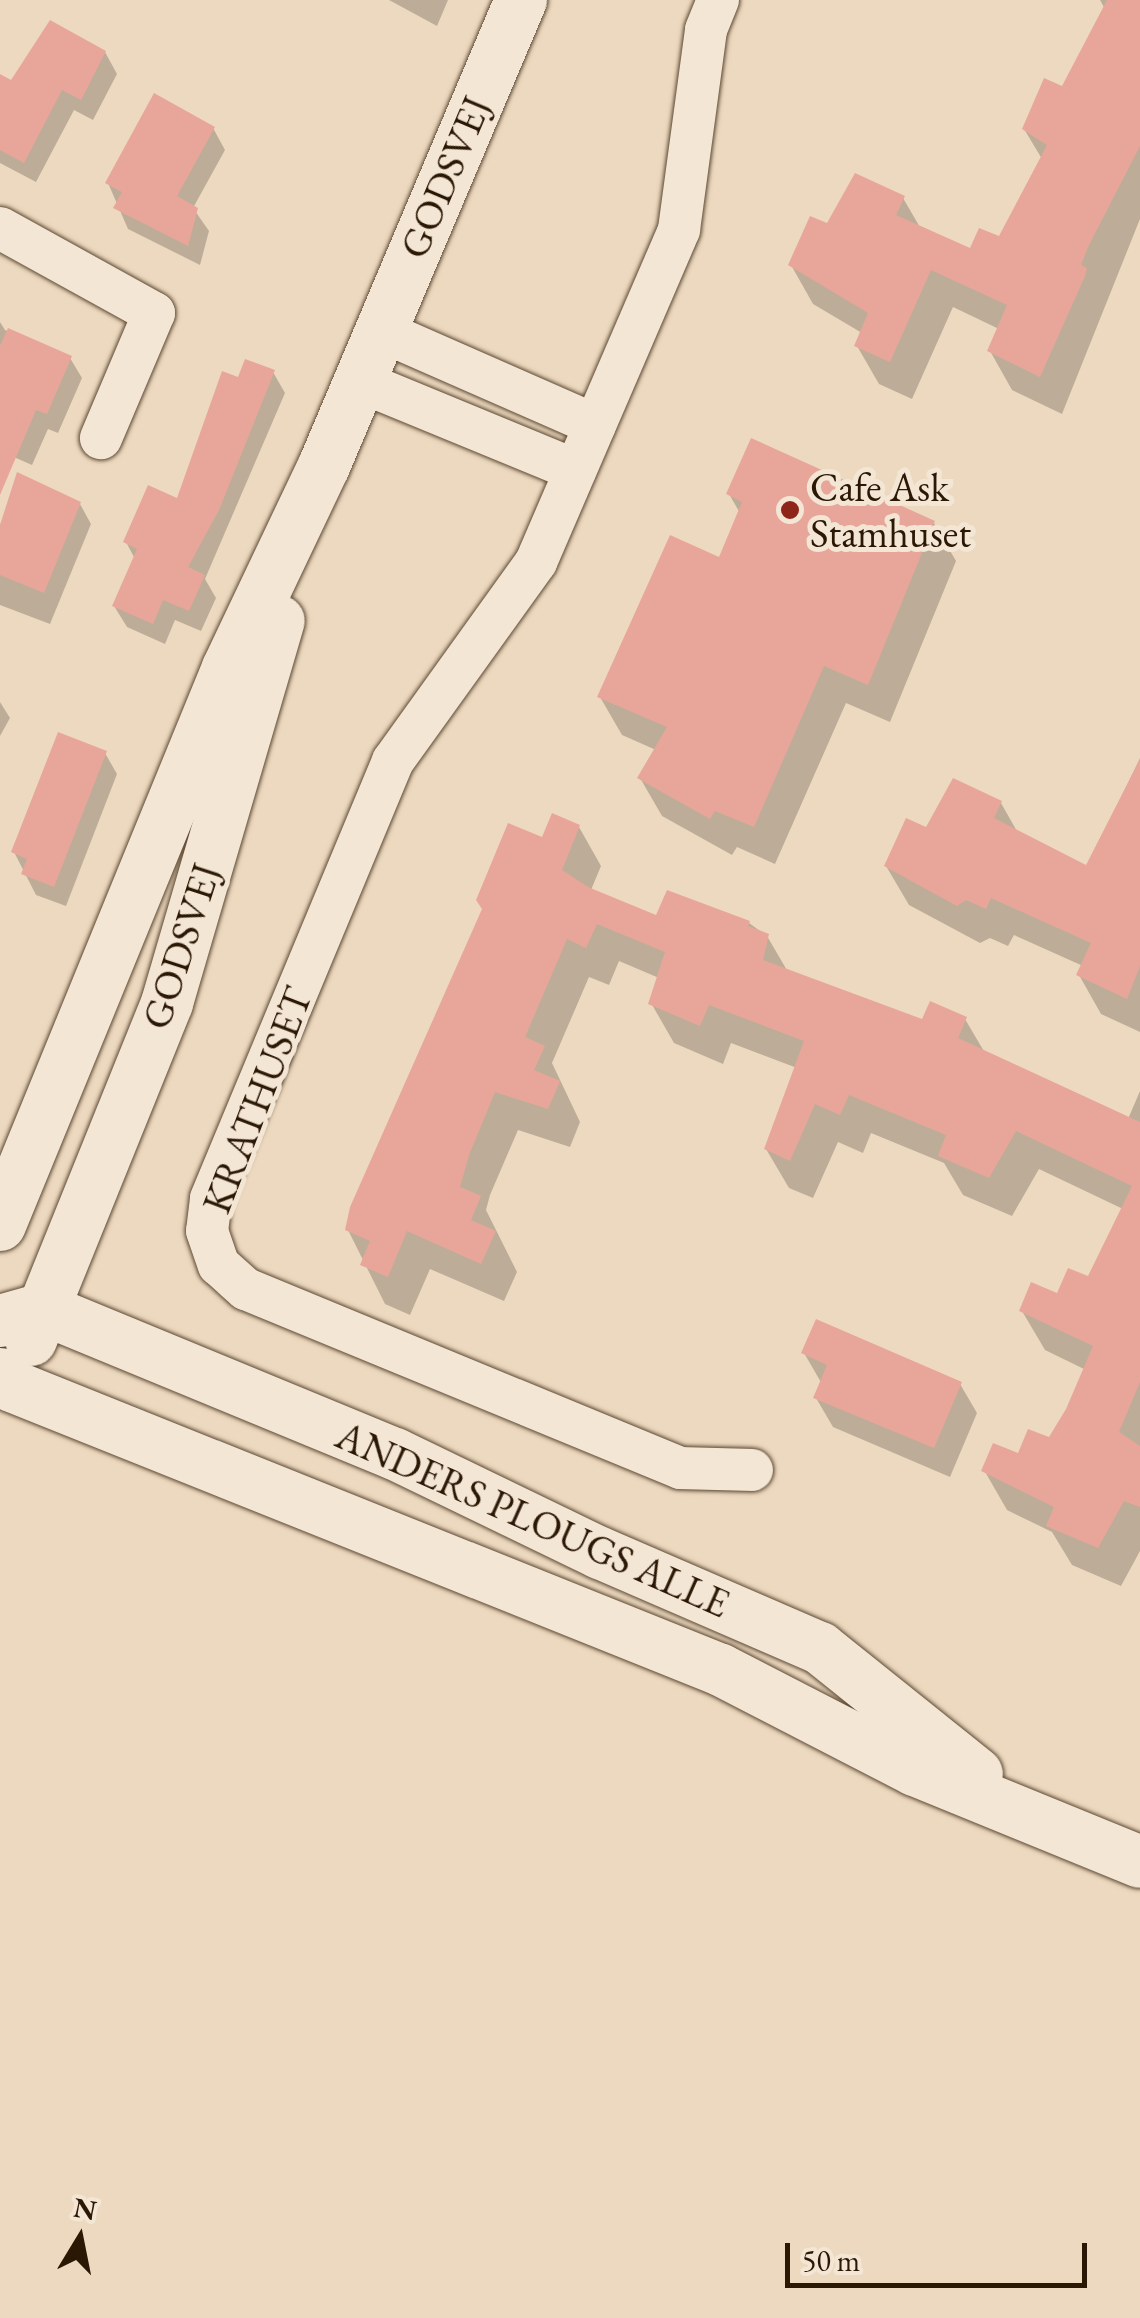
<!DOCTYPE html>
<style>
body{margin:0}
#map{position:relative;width:1140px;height:2318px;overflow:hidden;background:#edd9bf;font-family:"EB Garamond",serif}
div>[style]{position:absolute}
.shadow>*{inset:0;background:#0003}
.building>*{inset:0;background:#e8a69b}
.roads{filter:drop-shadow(0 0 2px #5c4833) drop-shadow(0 0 2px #5c4833)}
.minor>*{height:42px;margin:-21px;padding:0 21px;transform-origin:21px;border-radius:21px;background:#f3e6d5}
.tertiary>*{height:52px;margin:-26px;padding:0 26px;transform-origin:26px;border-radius:26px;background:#f3e6d5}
.dots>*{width:28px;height:28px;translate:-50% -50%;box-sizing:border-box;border:5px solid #f3e6d5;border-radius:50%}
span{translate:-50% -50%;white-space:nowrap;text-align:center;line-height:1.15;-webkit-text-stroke:10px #f3e6d5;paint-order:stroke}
.street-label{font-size:40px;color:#2b1804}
.poi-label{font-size:40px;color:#2b1804}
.left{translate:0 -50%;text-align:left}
.north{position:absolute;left:30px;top:2188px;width:100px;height:100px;-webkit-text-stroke:8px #f3e6d5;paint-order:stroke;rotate:10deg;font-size:28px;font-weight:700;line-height:40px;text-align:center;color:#2b1804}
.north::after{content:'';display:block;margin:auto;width:35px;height:45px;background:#2b1804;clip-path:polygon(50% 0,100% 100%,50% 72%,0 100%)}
.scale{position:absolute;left:785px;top:2243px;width:302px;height:45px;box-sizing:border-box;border:5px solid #2b1804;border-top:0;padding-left:12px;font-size:30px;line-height:35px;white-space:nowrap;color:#2b1804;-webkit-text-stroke:8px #f3e6d5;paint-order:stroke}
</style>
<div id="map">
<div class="shadow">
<i style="clip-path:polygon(389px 0,448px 0,437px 26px)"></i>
<i style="clip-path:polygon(1100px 0,1140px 0,1140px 219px,1062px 414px,1012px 390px,990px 351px,999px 329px,953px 307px,912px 399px,879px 384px,857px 346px,862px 333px,813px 304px,791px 265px,828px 226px,903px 198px,921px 229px,971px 251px,1000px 239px,1042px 159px,1024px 129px,1063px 90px,1105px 9px)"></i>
<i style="clip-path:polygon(105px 52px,117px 74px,93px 120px,74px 110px,36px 182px,0 163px,0 77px,12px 83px)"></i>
<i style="clip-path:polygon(213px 128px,225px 150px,193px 208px,209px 231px,200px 265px,128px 229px,108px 183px)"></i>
<i style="clip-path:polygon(0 322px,5px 330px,70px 358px,82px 378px,58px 433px,48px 429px,32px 465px,0 451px)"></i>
<i style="clip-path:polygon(273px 372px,285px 393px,205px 579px,216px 598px,201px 631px,175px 620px,165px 644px,127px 627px,114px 606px,135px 559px,126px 542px,178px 501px,240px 380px)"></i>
<i style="clip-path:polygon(729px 494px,934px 523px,956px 561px,890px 722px,846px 703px,775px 864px,737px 847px,732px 855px,662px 816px,640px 778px,656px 750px,622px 735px,600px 697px,720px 560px,740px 513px)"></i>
<i style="clip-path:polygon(80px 504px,91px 524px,50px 624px,0 605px,0 524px)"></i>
<i style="clip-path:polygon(0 702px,10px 718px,0 736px)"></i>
<i style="clip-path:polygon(105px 753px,117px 774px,66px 906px,36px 895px,14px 852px)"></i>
<i style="clip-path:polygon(1140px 758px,1140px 1032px,1101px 1014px,1079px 975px,1083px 966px,1014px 935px,1008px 946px,990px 938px,980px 943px,909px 905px,886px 866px,927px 830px,1001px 803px,1018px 833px,1087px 868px)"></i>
<i style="clip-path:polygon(579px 827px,601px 866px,591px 890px,657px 918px,749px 923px,767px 936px,788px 972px,924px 1022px,965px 1019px,985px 1053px,1128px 1119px,1140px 1091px,1140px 1551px,1121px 1586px,1072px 1565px,1052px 1532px,1007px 1510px,984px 1470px,1050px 1440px,1068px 1410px,1086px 1370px,1045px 1350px,1022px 1311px,1089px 1280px,1123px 1209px,1039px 1169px,1012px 1216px,963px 1195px,944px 1163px,871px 1133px,863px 1153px,838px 1142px,813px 1198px,789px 1188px,766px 1149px,797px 1068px,731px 1043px,723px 1064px,674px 1043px,651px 1003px,659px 978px,619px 961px,609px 985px,589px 977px,552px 1063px,580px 1122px,570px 1147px,518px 1130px,490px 1195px,486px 1210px,517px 1272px,504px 1301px,430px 1269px,410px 1315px,385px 1304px,348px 1230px,543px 841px)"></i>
<i style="clip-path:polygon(804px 1353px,960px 1384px,977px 1413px,950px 1477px,833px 1427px,816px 1398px,822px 1384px)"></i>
</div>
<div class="building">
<i style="clip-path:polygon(1107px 0,1140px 0,1140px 146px,1088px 247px,1081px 265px,1087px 268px,1085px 276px,1040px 377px,987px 351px,1007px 305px,931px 270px,890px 362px,854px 346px,868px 313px,788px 265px,810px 216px,827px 223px,855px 173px,905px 196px,896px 215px,970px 248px,979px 228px,999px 236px,1047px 145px,1022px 129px,1044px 78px,1062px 86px)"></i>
<i style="clip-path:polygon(50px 20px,106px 51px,81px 100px,62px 90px,24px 163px,0 150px,0 74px,11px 80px)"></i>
<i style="clip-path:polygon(154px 93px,215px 127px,177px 196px,198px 208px,188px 246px,113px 208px,122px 192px,105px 183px)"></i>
<i style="clip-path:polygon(8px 328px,72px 356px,47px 414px,36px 410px,0 495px,0 346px)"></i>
<i style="clip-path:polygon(245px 359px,275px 370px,219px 510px,188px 567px,205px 575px,189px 611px,163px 600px,153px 624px,112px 606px,137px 549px,123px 542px,148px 485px,177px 498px,222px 371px,238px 377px)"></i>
<i style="clip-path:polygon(751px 438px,935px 521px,868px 685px,824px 666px,754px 827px,715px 811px,710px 819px,637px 778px,667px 727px,597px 697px,670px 535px,719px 557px,742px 502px,726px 494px)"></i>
<i style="clip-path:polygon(17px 472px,81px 502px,44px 593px,0 575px,0 525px)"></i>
<i style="clip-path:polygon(58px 732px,107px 751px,54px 887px,21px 874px,27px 859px,11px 852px)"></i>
<i style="clip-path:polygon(1140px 759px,1140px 966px,1127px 999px,1076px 975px,1091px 943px,991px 898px,986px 909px,966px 900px,957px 906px,884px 866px,906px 818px,926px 827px,953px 778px,1002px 801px,994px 818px,1086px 865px)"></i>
<i style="clip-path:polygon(552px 813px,580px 825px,562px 870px,588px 887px,656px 915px,667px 890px,750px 921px,748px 926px,769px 934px,763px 960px,922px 1019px,930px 1001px,967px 1017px,958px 1038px,1140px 1122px,1140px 1382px,1119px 1432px,1140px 1446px,1140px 1507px,1124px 1501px,1098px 1548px,1046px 1526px,1054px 1507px,981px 1471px,993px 1443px,1018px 1453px,1028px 1429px,1049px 1437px,1066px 1409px,1093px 1346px,1019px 1311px,1031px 1282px,1057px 1293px,1068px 1268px,1088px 1276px,1132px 1186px,1016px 1131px,989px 1178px,938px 1156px,946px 1135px,849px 1095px,840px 1115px,815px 1104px,790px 1161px,764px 1149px,804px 1041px,709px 1005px,700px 1026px,648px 1004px,665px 952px,597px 924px,586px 948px,567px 939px,525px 1037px,545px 1046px,534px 1070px,560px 1081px,548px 1109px,495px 1092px,469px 1155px,460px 1187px,481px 1196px,471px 1220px,496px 1231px,481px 1264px,407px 1231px,388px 1277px,360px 1265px,370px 1241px,345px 1230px,350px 1207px,482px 909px,476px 900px,508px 823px,542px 837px)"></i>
<i style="clip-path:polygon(816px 1319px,962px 1382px,934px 1448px,813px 1398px,827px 1365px,801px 1353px)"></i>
</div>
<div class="roads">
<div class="minor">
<i style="left:718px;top:0;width:32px;rotate:112deg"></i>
<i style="left:706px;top:30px;width:202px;rotate:97.7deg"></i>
<i style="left:679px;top:230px;width:361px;rotate:113.3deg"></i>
<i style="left:536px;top:562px;width:245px;rotate:125.7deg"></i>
<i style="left:393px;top:761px;width:474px;rotate:112.6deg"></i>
<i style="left:211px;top:1199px;width:32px;rotate:97deg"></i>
<i style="left:207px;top:1231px;width:36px;rotate:71deg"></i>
<i style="left:219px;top:1265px;width:36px;rotate:42deg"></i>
<i style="left:246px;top:1289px;width:470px;rotate:22.4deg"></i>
<i style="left:681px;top:1468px;width:71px;rotate:1.6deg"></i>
<i style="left:0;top:228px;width:176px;rotate:28.9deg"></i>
<i style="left:154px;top:313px;width:136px;rotate:113deg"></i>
<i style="left:379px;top:330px;width:236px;rotate:23.7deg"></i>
<i style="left:359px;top:381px;width:234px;rotate:22.4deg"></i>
</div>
<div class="tertiary">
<i style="left:0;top:1225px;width:602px;rotate:-67.74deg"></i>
<i style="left:228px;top:668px;width:224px;rotate:-64.6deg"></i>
<i style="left:324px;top:466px;width:506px;rotate:-67.08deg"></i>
<i style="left:0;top:1321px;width:45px;rotate:-15.6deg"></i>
<i style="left:43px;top:1309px;width:381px;rotate:22.4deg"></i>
<i style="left:395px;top:1454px;width:228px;rotate:25.8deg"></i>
<i style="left:600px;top:1553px;width:240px;rotate:23.4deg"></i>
<i style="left:820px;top:1648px;width:201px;rotate:38.7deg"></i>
<i style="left:31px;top:1340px;width:363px;rotate:-68deg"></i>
<i style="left:167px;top:1003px;width:398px;rotate:-73.7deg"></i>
<i style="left:0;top:1374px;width:17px;rotate:45deg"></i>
<i style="left:12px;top:1386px;width:764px;rotate:21.83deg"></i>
<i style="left:721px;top:1670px;width:218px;rotate:27.3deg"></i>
<i style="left:915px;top:1770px;width:243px;rotate:22.2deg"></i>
</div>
</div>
<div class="dots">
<i style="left:790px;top:510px;background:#8f2418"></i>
</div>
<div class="street-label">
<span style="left:445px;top:177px;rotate:-67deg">GODSVEJ</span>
<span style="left:181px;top:946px;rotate:-72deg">GODSVEJ</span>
<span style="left:257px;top:1100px;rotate:-69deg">KRATHUSET</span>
<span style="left:533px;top:1519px;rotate:24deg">ANDERS PLOUGS ALLE</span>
</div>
<div class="poi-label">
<span class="left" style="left:810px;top:510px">Cafe Ask<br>Stamhuset</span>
</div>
<div class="north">N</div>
<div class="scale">50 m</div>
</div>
